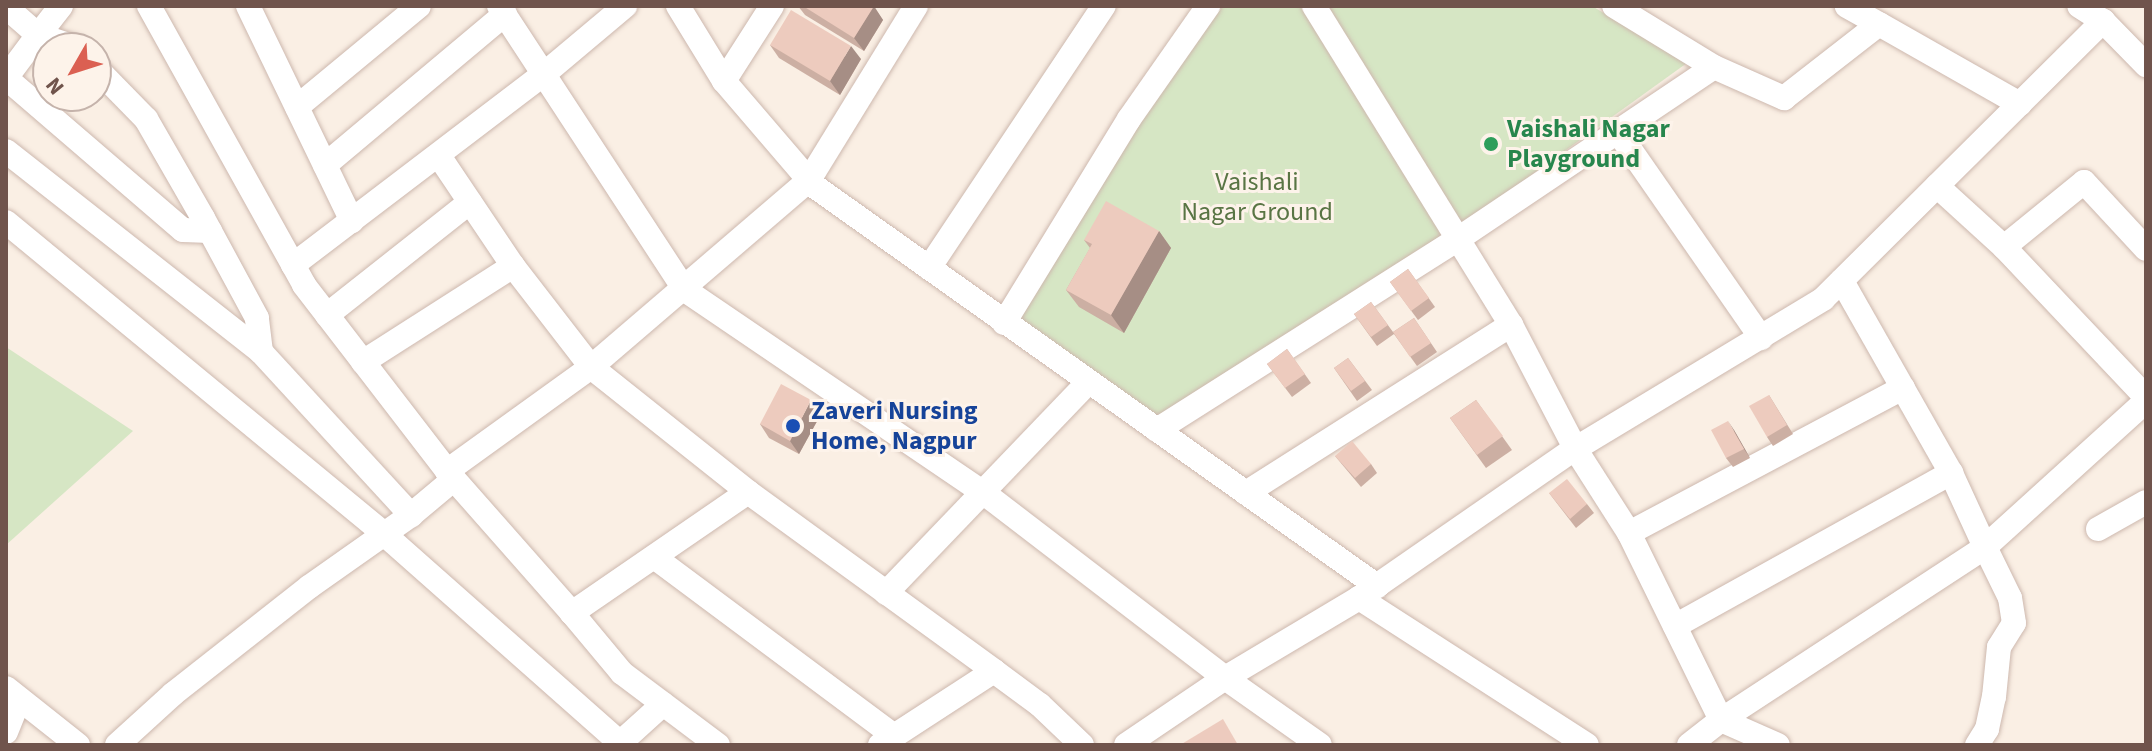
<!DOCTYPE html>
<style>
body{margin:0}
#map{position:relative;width:2152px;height:751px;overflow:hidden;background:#faefe4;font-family:"Source Sans 3",sans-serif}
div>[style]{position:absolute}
.green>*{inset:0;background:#d6e6c4}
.roads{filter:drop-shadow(0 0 2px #cdb8ae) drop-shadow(0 0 2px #cdb8ae)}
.minor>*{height:24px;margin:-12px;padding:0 12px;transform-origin:12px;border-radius:12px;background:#fff}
.wall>*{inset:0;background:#ccafa3}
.shaded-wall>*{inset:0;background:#a68e85}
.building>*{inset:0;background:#edcbbe}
.dots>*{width:22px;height:22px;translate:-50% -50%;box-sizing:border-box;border:4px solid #fdf3ea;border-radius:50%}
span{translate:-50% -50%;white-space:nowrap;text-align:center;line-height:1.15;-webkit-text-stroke:6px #fdf3ea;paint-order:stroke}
.leisure-label{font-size:26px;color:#27864d;font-weight:700}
.left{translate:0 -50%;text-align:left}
.park-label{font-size:26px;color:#597544}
.transit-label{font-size:26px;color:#164399;font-weight:700}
.frame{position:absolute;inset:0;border:8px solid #70544c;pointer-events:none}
.north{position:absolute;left:32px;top:32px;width:80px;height:80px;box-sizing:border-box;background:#fdf3ea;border:2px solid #c5b3ab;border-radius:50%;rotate:231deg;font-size:22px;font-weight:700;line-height:32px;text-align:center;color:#70544c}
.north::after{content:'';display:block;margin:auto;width:28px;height:36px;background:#db6052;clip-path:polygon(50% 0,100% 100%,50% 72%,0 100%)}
</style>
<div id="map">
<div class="green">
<i style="clip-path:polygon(1217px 6px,1303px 6px,1446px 239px,1156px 427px,1008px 322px)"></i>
<i style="clip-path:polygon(1313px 6px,1592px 6px,1687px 63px,1462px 225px)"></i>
<i style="clip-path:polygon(6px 347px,133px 431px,6px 545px)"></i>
</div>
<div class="roads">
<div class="minor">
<i style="left:61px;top:6px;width:37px;rotate:128deg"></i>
<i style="left:38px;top:35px;width:41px;rotate:18.4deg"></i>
<i style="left:149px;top:6px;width:319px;rotate:60.9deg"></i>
<i style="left:304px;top:285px;width:235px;rotate:52.4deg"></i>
<i style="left:447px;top:471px;width:178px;rotate:-35.8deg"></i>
<i style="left:591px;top:367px;width:287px;rotate:-40.6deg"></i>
<i style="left:809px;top:180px;width:204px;rotate:-58.4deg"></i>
<i style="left:248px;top:6px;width:239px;rotate:64.2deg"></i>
<i style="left:499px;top:6px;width:339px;rotate:56.8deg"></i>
<i style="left:685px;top:290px;width:361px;rotate:34.2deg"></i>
<i style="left:984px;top:493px;width:304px;rotate:37.5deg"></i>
<i style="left:1225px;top:678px;width:116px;rotate:35.2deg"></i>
<i style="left:678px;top:6px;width:88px;rotate:58.5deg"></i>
<i style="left:724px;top:81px;width:138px;rotate:49.4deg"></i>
<i style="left:814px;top:186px;width:691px;rotate:35.39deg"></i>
<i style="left:1314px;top:6px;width:375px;rotate:58.3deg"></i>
<i style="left:1511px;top:325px;width:141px;rotate:62.5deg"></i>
<i style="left:1576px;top:450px;width:98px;rotate:57.4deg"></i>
<i style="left:1629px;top:533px;width:208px;rotate:63.8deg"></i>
<i style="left:1721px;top:720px;width:316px;rotate:-33.2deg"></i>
<i style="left:1985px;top:547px;width:81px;rotate:-114.7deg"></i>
<i style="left:1951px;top:473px;width:221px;rotate:-119.6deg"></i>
<i style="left:6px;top:7px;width:43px;rotate:41.2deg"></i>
<i style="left:38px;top:35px;width:54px;rotate:126.7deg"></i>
<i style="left:2103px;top:21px;width:62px;rotate:45.7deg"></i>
<i style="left:1879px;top:24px;width:162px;rotate:29.6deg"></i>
<i style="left:1714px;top:67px;width:77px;rotate:23.9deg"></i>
<i style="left:1784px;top:98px;width:120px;rotate:-37.9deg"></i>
<i style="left:1879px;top:24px;width:37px;rotate:-151deg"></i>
<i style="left:6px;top:78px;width:233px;rotate:40.7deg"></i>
<i style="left:183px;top:230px;width:27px;rotate:2deg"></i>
<i style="left:724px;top:81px;width:89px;rotate:-57.4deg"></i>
<i style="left:297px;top:107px;width:158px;rotate:-39.6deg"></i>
<i style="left:1618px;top:132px;width:251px;rotate:55.2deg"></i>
<i style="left:6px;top:151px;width:325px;rotate:38.2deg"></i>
<i style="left:261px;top:352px;width:34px;rotate:-97deg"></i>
<i style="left:257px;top:318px;width:114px;rotate:-118.4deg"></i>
<i style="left:203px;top:218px;width:114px;rotate:-119.9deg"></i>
<i style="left:146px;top:119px;width:71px;rotate:-134.4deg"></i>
<i style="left:439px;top:156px;width:133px;rotate:56.1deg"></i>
<i style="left:513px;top:266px;width:128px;rotate:52.3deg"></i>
<i style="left:591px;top:367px;width:201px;rotate:38.5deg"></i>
<i style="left:748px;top:492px;width:214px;rotate:145.5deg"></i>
<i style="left:572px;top:613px;width:189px;rotate:-131.4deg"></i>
<i style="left:325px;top:165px;width:235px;rotate:-40deg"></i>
<i style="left:1937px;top:186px;width:91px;rotate:42.3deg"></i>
<i style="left:2004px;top:247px;width:207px;rotate:46.6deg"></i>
<i style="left:6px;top:222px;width:490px;rotate:39.5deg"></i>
<i style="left:384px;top:534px;width:315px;rotate:41.5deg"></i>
<i style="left:620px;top:743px;width:58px;rotate:-42.2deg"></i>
<i style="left:2004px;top:247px;width:103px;rotate:-39.1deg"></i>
<i style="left:2084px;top:182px;width:91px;rotate:47.2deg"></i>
<i style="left:293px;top:265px;width:315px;rotate:-37.3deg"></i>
<i style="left:544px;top:74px;width:106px;rotate:-40deg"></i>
<i style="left:929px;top:268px;width:315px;rotate:-56.3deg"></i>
<i style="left:327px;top:315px;width:182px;rotate:-38.3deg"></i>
<i style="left:1004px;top:323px;width:239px;rotate:-58.5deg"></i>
<i style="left:1129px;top:119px;width:138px;rotate:-55deg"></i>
<i style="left:261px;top:352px;width:222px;rotate:47.4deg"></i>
<i style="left:363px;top:362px;width:178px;rotate:-32.6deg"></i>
<i style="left:1157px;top:430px;width:356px;rotate:-32.4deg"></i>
<i style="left:1458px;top:239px;width:308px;rotate:-33.9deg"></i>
<i style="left:1714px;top:67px;width:117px;rotate:-148.6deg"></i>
<i style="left:748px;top:492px;width:304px;rotate:36deg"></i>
<i style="left:994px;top:671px;width:136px;rotate:147deg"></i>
<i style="left:1246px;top:493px;width:314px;rotate:-32.4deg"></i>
<i style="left:2098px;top:529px;width:55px;rotate:-29.4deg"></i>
<i style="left:1629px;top:533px;width:310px;rotate:-27.9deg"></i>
<i style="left:654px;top:557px;width:299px;rotate:36.7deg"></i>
<i style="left:886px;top:593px;width:292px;rotate:-46.2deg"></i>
<i style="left:1359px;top:598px;width:271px;rotate:32.8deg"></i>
<i style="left:572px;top:613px;width:78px;rotate:50.2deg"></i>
<i style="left:622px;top:673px;width:120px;rotate:36.9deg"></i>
<i style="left:1675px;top:626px;width:316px;rotate:-29deg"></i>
<i style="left:994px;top:671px;width:57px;rotate:36.5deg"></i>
<i style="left:1040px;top:705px;width:58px;rotate:43.6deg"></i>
<i style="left:6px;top:688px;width:92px;rotate:38.4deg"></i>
<i style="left:6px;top:732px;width:35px;rotate:-68deg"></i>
<i style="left:117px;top:745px;width:76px;rotate:-42.3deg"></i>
<i style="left:173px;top:694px;width:173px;rotate:-38.2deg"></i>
<i style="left:309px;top:587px;width:125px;rotate:-35.2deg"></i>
<i style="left:411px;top:515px;width:56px;rotate:-39.9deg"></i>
<i style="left:1126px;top:745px;width:120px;rotate:-34.1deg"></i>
<i style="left:1225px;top:678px;width:156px;rotate:-30.8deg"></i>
<i style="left:1359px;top:598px;width:260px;rotate:-34.7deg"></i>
<i style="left:1573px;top:450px;width:292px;rotate:-31.1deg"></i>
<i style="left:1823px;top:299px;width:395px;rotate:-44.8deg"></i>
<i style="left:2103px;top:21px;width:28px;rotate:-148deg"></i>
<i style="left:1689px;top:745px;width:41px;rotate:-38deg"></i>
<i style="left:1721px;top:720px;width:62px;rotate:23.7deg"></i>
<i style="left:1977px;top:745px;width:19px;rotate:-58deg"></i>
<i style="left:1987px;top:729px;width:33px;rotate:-78deg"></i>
<i style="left:1994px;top:697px;width:50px;rotate:-84.3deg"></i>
<i style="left:1999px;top:647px;width:28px;rotate:-58deg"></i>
<i style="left:2014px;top:623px;width:25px;rotate:-99deg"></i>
<i style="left:2010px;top:598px;width:57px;rotate:-116.1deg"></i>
<i style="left:1985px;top:547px;width:217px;rotate:-42.2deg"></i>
</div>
</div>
<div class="wall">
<i style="clip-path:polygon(798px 6px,873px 6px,883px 20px,864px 51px,805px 15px)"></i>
<i style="clip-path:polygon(770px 45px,861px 59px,840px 95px,779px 58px)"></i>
<i style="clip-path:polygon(1159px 231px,1171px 248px,1124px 333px,1079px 307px,1066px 290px,1090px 248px,1084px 240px)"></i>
<i style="clip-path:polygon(1408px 269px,1435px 307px,1418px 320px,1390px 282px)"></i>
<i style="clip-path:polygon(1371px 302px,1393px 332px,1414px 318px,1437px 352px,1417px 366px,1394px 334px,1377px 346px,1354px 314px)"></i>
<i style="clip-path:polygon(1287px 349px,1311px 383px,1292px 397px,1267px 364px)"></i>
<i style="clip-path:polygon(1348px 358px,1372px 390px,1357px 401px,1334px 368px)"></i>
<i style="clip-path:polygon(1769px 395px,1793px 434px,1773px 446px,1767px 437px)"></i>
<i style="clip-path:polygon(1476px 400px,1512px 450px,1486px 468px,1450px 418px)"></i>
<i style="clip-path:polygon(821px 414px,799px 454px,769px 438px,760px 424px)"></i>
<i style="clip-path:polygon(1734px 430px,1750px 458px,1733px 467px,1726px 458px)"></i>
<i style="clip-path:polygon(1335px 456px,1371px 464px,1377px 473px,1361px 487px)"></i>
<i style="clip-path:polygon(1549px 493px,1587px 504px,1594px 513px,1576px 528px)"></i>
</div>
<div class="shaded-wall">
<i style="clip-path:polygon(874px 6px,883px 20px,864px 51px,854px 38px)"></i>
<i style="clip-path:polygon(851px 46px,861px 59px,840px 95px,830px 81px)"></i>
<i style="clip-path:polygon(1159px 231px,1171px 248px,1124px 333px,1111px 315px)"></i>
<i style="clip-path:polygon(811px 400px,821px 414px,799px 454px,790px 441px)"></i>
<i style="clip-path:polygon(1728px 421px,1734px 430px,1750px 458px,1744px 449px)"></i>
</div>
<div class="building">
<i style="clip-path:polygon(803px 6px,874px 6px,854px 38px)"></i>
<i style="clip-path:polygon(791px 10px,851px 46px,830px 81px,770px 45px)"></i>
<i style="clip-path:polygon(1106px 201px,1159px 231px,1111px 315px,1066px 290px,1092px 244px,1084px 240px)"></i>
<i style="clip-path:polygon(1408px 269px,1429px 298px,1411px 311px,1390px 282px)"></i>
<i style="clip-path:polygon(1371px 302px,1388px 325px,1371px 337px,1354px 314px)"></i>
<i style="clip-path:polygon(1414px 318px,1431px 343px,1410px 357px,1393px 332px)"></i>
<i style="clip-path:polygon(1287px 349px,1305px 374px,1285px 388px,1267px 364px)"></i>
<i style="clip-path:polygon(1348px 358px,1365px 381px,1351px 391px,1334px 368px)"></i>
<i style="clip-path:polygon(781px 384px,811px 400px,790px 441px,760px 424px)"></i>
<i style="clip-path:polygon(1769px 395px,1787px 425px,1767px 437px,1749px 406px)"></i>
<i style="clip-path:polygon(1476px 400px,1503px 436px,1477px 455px,1450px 418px)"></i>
<i style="clip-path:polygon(1728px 421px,1744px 449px,1726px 458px,1711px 430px)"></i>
<i style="clip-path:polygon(1352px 441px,1371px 464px,1355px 478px,1335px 456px)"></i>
<i style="clip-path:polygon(1567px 479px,1587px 504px,1570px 519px,1549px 493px)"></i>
<i style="clip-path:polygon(1223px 719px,1238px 745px,1180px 745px)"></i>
</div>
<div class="dots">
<i style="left:1491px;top:144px;background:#2e9e5b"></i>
<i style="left:793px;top:426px;background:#1a4fb4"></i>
</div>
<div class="leisure-label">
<span class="left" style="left:1507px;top:144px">Vaishali Nagar<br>Playground</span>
</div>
<div class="park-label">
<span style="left:1257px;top:197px">Vaishali<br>Nagar Ground</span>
</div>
<div class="transit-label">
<span class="left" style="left:811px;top:426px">Zaveri Nursing<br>Home, Nagpur</span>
</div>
<div class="frame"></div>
<div class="north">N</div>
</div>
